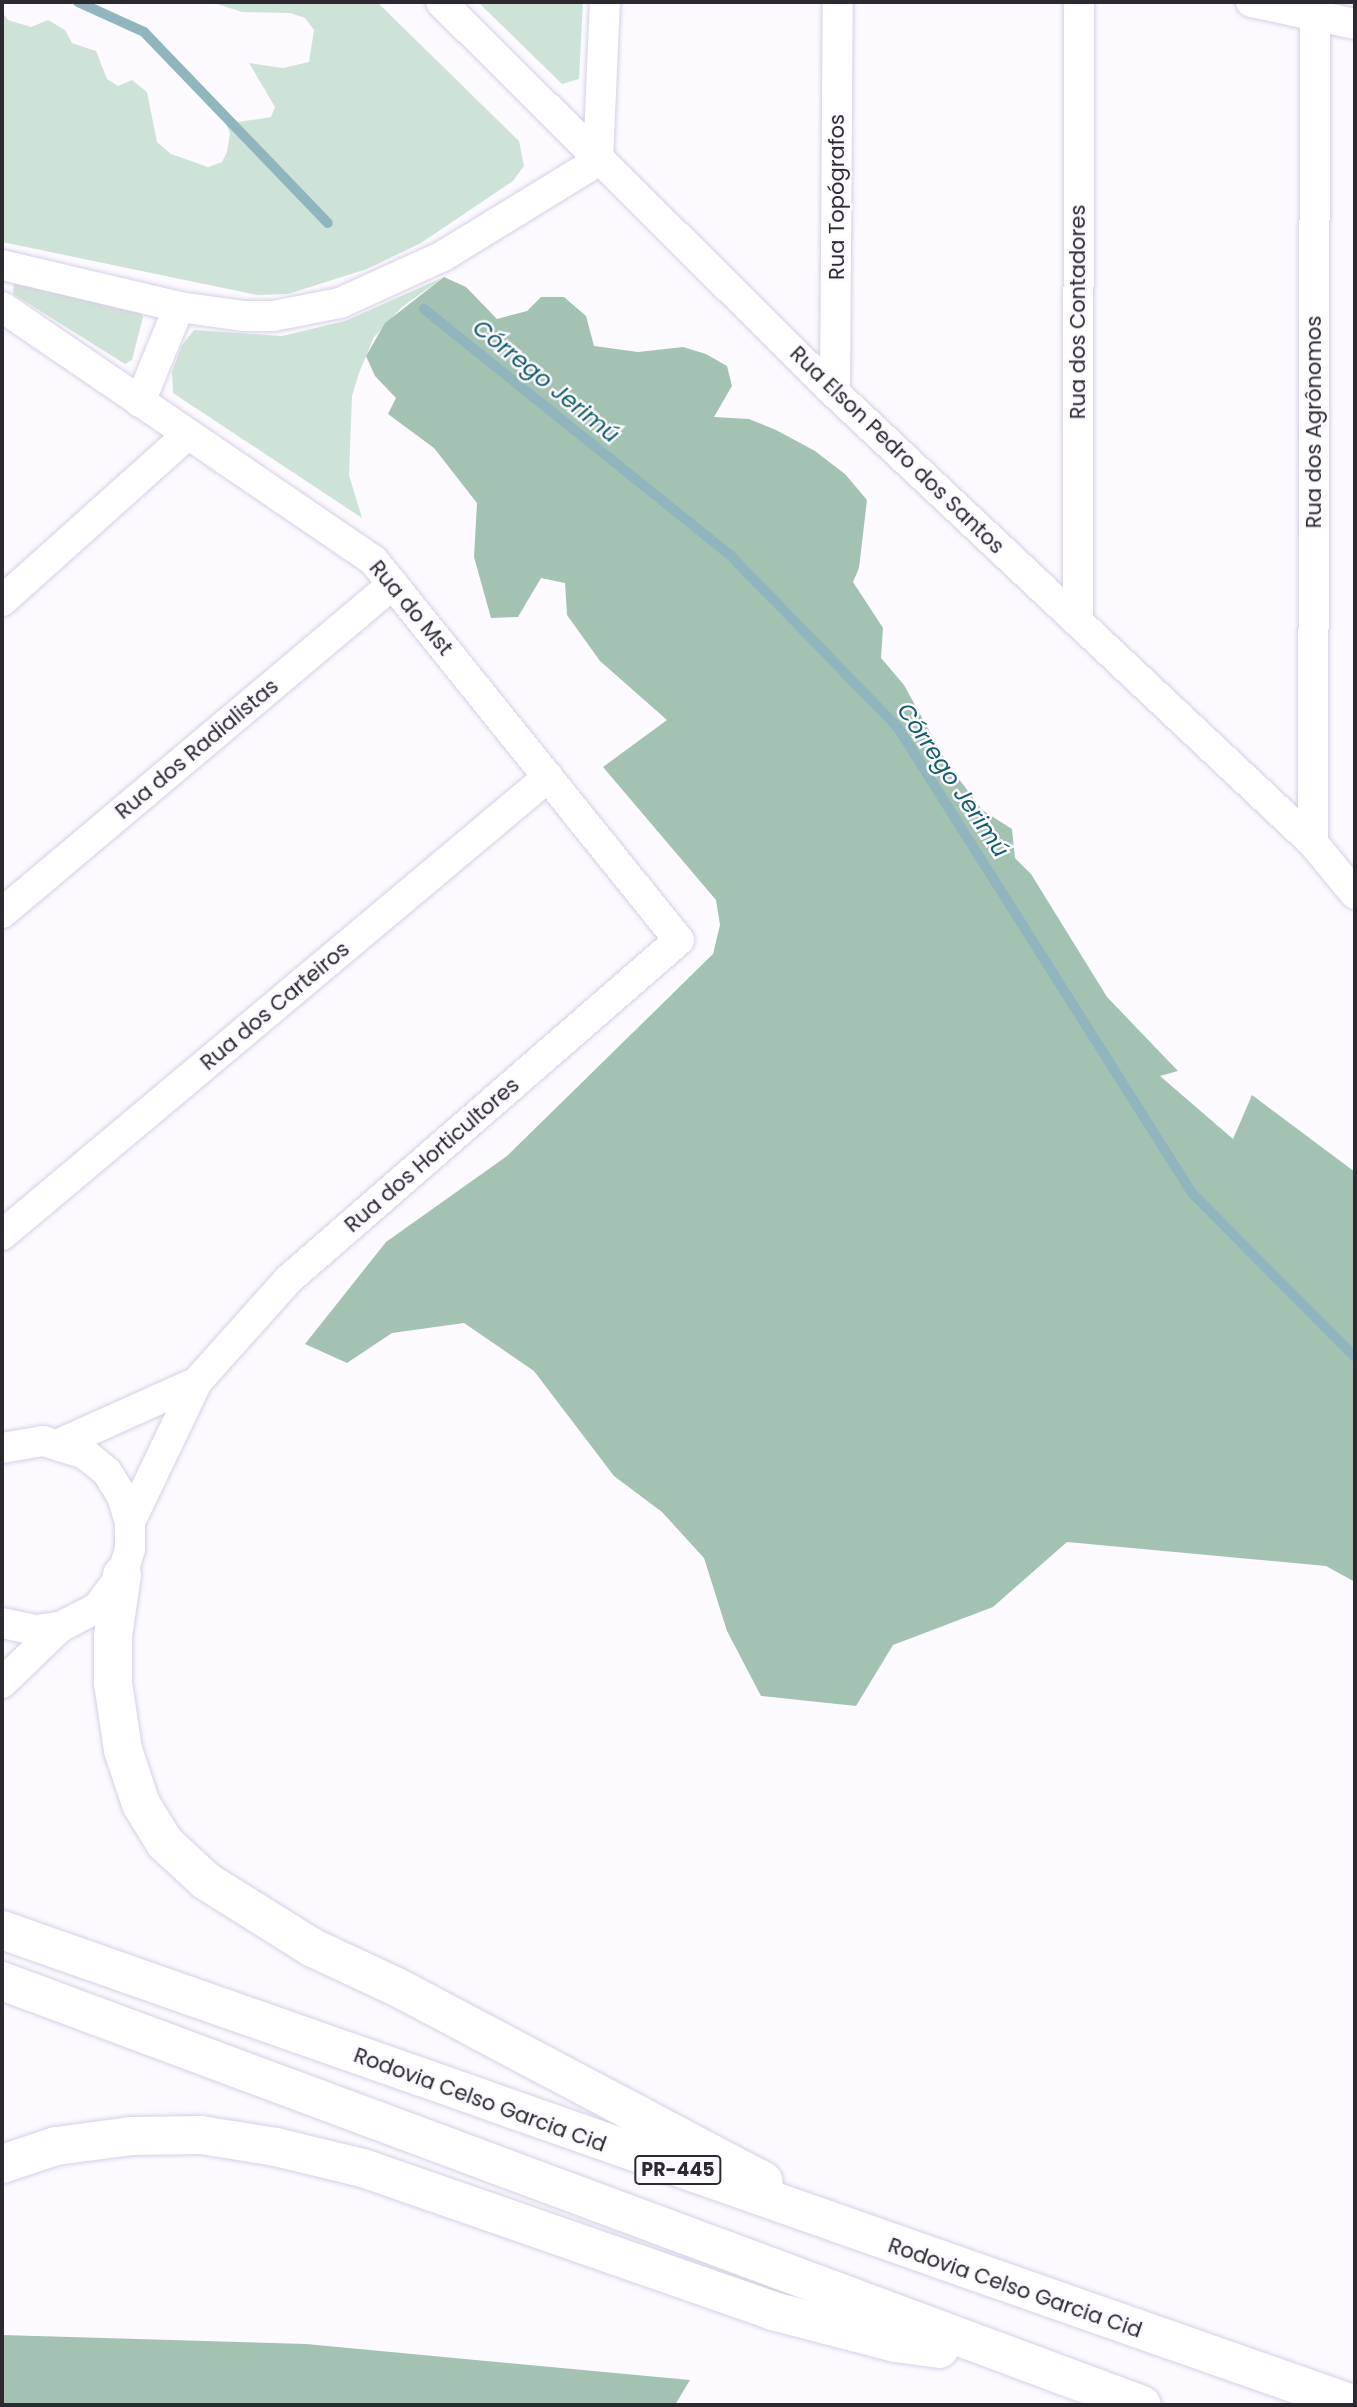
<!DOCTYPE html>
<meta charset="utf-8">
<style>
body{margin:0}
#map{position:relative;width:1357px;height:2407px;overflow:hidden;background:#fcfaff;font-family:Poppins,sans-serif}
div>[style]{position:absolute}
.green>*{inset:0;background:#cee3d8}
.forest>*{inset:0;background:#a3c2b2}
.stream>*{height:10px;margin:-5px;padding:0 5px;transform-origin:5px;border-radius:5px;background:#90b5bd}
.roads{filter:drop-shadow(0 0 2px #d6cfe4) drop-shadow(0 0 2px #d6cfe4)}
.minor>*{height:30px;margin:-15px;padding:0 15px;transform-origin:15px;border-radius:15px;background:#fff}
.motorway>*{height:38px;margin:-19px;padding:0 19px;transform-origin:19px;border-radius:19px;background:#fff}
span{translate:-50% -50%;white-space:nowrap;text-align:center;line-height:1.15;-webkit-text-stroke:5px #fcfaff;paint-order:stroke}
.shield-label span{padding:2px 5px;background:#fcfaff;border:2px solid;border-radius:5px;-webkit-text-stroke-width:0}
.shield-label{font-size:19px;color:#2c2931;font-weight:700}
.street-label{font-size:21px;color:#2c2931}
.water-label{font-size:23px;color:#125e6a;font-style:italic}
.frame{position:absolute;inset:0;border:4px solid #2c2931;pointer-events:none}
</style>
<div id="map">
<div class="green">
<i style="clip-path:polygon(211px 2px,377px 2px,519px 141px,524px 166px,513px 181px,421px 243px,367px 269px,288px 294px,257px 295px,2px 242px,2px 12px,8px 20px,31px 27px,48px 20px,65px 30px,72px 43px,96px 51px,107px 79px,118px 86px,132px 80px,147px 92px,157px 142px,171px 154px,208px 167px,222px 162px,227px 152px,230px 133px,226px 124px,271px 117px,275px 107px,249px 63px,283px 68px,309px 62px,314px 30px,305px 18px,290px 13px,242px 12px)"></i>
<i style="clip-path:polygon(478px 2px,583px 2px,579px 79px,562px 84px)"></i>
<i style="clip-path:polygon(444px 277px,402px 307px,374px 337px,359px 373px,352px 396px,349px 475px,362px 518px,173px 393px,172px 372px,182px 345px,194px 330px,282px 336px,345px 321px)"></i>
<i style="clip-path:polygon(14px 283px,140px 311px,143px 317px,132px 360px,125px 364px,13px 294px)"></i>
</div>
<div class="forest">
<i style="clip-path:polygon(444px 277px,466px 287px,497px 319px,527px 311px,541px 297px,564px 297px,586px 316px,594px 346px,638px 352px,683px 347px,706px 354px,727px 366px,732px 386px,714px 417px,749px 419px,776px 430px,815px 451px,845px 474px,867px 500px,859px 568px,853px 582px,883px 628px,881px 658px,904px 685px,947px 763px,982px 810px,1012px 829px,1015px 858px,1031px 874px,1107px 997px,1178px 1071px,1160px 1076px,1233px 1139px,1252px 1095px,1355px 1172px,1355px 1582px,1326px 1566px,1067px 1542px,993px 1607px,893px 1645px,856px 1706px,761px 1696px,727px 1631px,704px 1558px,662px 1512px,614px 1476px,534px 1371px,464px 1323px,392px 1333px,347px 1363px,305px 1344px,386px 1242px,507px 1156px,713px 954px,720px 925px,716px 900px,603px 767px,667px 720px,600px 661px,567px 615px,565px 583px,541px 578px,518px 617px,491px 618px,474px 557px,477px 503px,434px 448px,388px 414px,396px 398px,375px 376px,366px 356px,385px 323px)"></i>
<i style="clip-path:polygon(2px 2335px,306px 2344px,690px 2380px,675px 2405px,2px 2405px)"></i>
</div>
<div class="stream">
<i style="left:78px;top:2px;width:72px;rotate:24.4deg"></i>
<i style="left:144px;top:32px;width:265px;rotate:46.1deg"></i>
<i style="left:424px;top:309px;width:393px;rotate:38.8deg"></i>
<i style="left:730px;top:555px;width:241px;rotate:45.8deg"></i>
<i style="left:898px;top:728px;width:550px;rotate:57.7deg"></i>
<i style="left:1192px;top:1193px;width:231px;rotate:45.2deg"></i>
</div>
<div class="roads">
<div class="minor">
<i style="left:441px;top:2px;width:555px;rotate:44.78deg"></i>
<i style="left:835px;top:393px;width:656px;rotate:43.27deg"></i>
<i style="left:1313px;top:843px;width:66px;rotate:50.5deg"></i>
<i style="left:1251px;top:2px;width:106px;rotate:11.9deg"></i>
<i style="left:2px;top:265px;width:182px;rotate:13.3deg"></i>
<i style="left:179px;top:307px;width:66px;rotate:7.9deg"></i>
<i style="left:244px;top:316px;width:29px"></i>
<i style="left:273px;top:316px;width:68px;rotate:-11deg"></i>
<i style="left:340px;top:303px;width:113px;rotate:-24.5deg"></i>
<i style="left:443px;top:256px;width:182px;rotate:-31.5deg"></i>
<i style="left:598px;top:161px;width:159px;rotate:-87.5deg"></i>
<i style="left:2px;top:307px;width:450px;rotate:34.3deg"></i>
<i style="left:374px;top:561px;width:486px;rotate:51.2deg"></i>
<i style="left:679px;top:940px;width:517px;rotate:139deg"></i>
<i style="left:289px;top:1279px;width:138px;rotate:131.8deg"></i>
<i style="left:197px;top:1382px;width:155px;rotate:115.6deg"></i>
<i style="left:835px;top:393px;width:391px;rotate:-89.6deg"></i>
<i style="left:140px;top:402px;width:103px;rotate:-67.7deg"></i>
<i style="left:2px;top:601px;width:250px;rotate:-41.9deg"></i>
<i style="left:1078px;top:622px;width:620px;rotate:-89.91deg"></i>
<i style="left:1313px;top:843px;width:841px;rotate:-89.86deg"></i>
<i style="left:2px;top:913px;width:511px;rotate:-40.08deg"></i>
<i style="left:2px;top:1235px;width:713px;rotate:-39.99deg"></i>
<i style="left:59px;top:1444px;width:151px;rotate:-24.2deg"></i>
<i style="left:2px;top:1448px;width:42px;rotate:-9.7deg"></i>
<i style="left:43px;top:1441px;width:44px;rotate:17.2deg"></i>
<i style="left:85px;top:1454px;width:28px;rotate:39deg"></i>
<i style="left:107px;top:1472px;width:28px;rotate:58deg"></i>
<i style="left:122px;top:1496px;width:27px;rotate:73deg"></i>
<i style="left:130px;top:1522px;width:27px;rotate:90deg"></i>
<i style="left:130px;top:1549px;width:27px;rotate:107deg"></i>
<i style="left:122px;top:1575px;width:41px;rotate:127.1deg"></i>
<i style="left:97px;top:1608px;width:42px;rotate:152.8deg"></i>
<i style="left:60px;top:1627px;width:25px;rotate:173deg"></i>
<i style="left:35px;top:1630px;width:34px;rotate:-168deg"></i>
<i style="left:2px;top:1683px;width:81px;rotate:-44deg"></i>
</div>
<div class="motorway">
<i style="left:122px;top:1575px;width:62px;rotate:98.4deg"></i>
<i style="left:113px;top:1636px;width:47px;rotate:90deg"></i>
<i style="left:113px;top:1683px;width:68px;rotate:81.5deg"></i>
<i style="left:123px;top:1750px;width:57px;rotate:71.6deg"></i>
<i style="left:141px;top:1804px;width:46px;rotate:58.4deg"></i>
<i style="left:165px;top:1843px;width:56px;rotate:42.8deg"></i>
<i style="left:206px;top:1881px;width:126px;rotate:32.1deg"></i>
<i style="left:313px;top:1948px;width:90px;rotate:24.9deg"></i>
<i style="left:395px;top:1986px;width:417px;rotate:27.9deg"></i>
<i style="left:2px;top:1930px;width:1434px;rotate:19.34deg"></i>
<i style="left:2px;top:1981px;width:1216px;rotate:20.4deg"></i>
<i style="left:2px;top:2164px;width:57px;rotate:-18.4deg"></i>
<i style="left:56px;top:2146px;width:77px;rotate:-7.5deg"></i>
<i style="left:132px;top:2136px;width:69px;rotate:-0.8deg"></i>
<i style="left:201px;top:2135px;width:76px;rotate:9.1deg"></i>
<i style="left:276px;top:2147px;width:89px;rotate:13.6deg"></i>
<i style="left:363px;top:2168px;width:434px;rotate:19.2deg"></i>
<i style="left:773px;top:2311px;width:126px;rotate:14.7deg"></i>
<i style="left:895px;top:2343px;width:45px;rotate:7.6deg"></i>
</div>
</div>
<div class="shield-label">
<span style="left:678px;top:2170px">PR-445</span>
</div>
<div class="street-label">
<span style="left:837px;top:197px;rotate:-90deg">Rua Topógrafos</span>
<span style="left:1078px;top:312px;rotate:-90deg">Rua dos Contadores</span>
<span style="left:1314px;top:422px;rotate:-90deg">Rua dos Agrônomos</span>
<span style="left:897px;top:450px;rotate:44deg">Rua Elson Pedro dos Santos</span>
<span style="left:411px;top:608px;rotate:50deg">Rua do Mst</span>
<span style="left:197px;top:749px;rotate:-40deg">Rua dos Radialistas</span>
<span style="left:275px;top:1006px;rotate:-40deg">Rua dos Carteiros</span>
<span style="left:432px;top:1155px;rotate:-41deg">Rua dos Horticultores</span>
<span style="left:480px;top:2100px;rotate:20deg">Rodovia Celso Garcia Cid</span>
<span style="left:1015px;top:2288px;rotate:19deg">Rodovia Celso Garcia Cid</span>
</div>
<div class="water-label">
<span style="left:546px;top:381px;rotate:39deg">Córrego Jerimú</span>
<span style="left:953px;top:780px;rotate:56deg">Córrego Jerimú</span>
</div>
<div class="frame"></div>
</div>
